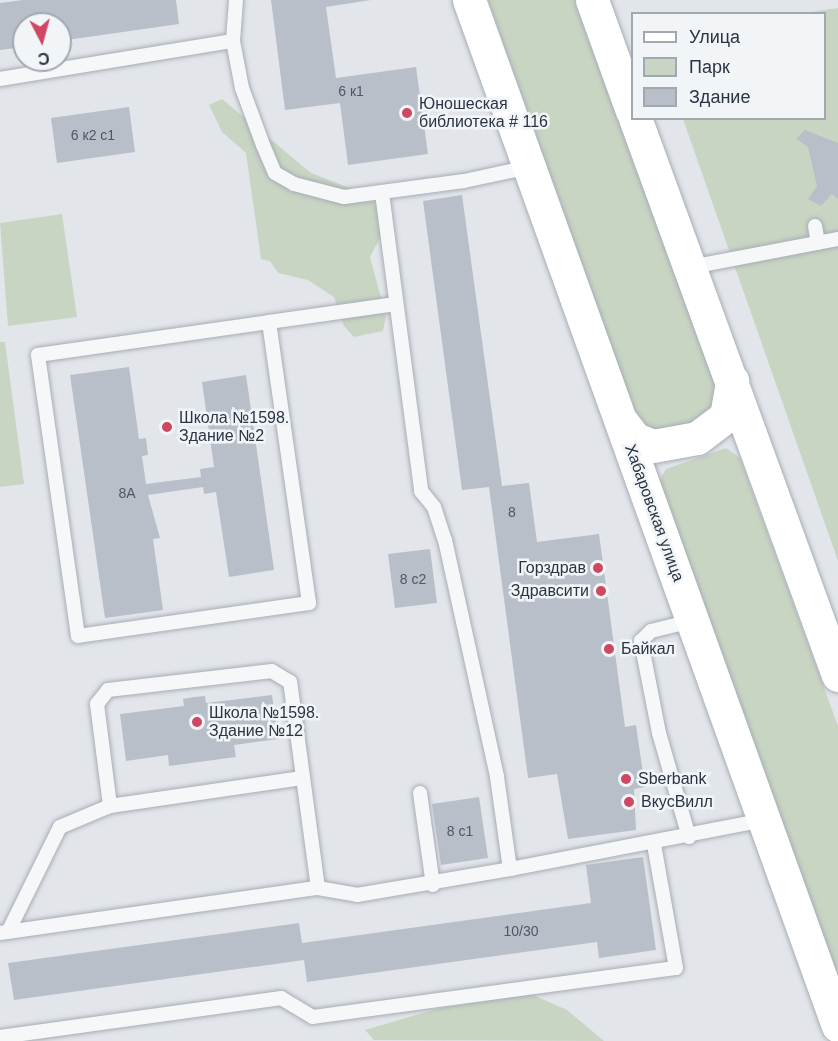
<!DOCTYPE html>
<meta charset="utf-8">
<style>
body{margin:0}
#map{position:relative;width:838px;height:1041px;overflow:hidden;background:#e2e6eb;font-family:Arial,sans-serif}
div>[style]{position:absolute}
.green>*{inset:0;background:#c8d5c3}
.building>*{inset:0;background:#b9bfc8}
.roads{filter:drop-shadow(0 0 2px #a7adb5) drop-shadow(0 0 2px #a7adb5)}
.service>*{height:14px;margin:-7px;padding:0 7px;transform-origin:7px;border-radius:7px;background:#f5f7f9}
.secondary>*{height:33px;margin:-16.5px;padding:0 16.5px;transform-origin:16.5px;border-radius:16.5px;background:#fff}
.dots>*{width:16px;height:16px;translate:-50% -50%;box-sizing:border-box;border:3px solid #f2f5f8;border-radius:50%}
span{translate:-50% -50%;white-space:nowrap;text-align:center;line-height:1.15;-webkit-text-stroke:5px #f2f5f8;paint-order:stroke}
.number-label{font-size:14px;color:#4e5764}
.number-label span{-webkit-text-stroke-width:0}
.poi-label{font-size:16px;color:#2a3443}
.left{translate:0 -50%;text-align:left}
.right{translate:-100% -50%;text-align:right}
.street-label{font-size:16px;color:#2a3443}
.legend{position:absolute;left:631px;top:12px;width:195px;height:108px;box-sizing:border-box;background:#f2f5f8;border:2px solid #a2a8b0;margin:0;padding:8px 10px;list-style:none;font-size:18px;color:#2a3443}
.legend li{display:flex;align-items:center;gap:12px;height:30px}
.legend b{width:30px;border:2px solid #a2a8b0}
.north{position:absolute;left:12px;top:12px;width:60px;height:60px;box-sizing:border-box;background:#f2f5f8;border:2px solid #a2a8b0;border-radius:50%;rotate:174deg;font-size:16px;font-weight:700;line-height:24px;text-align:center;color:#2a3443}
.north::after{content:'';display:block;margin:auto;width:21px;height:27px;background:#cf4861;clip-path:polygon(50% 0,100% 100%,50% 72%,0 100%)}
</style>
<div id="map">
<div class="green">
<i style="clip-path:polygon(488px 0,574px 0,719px 390px,712px 409px,691px 427px,654px 431px,638px 421px)"></i>
<i style="clip-path:polygon(838px 8px,838px 561px,683px 119px,824px 118px,824px 14px,804px 13px)"></i>
<i style="clip-path:polygon(222px 99px,311px 173px,365px 194px,375px 204px,383px 217px,383px 232px,370px 257px,386px 316px,383px 331px,354px 337px,344px 326px,334px 297px,308px 280px,278px 273px,270px 261px,261px 259px,246px 153px,222px 132px,209px 105px)"></i>
<i style="clip-path:polygon(62px 214px,77px 317px,8px 326px,0 223px)"></i>
<i style="clip-path:polygon(0 342px,5px 342px,24px 484px,0 487px)"></i>
<i style="clip-path:polygon(726px 448px,740px 458px,838px 726px,838px 979px,659px 481px,666px 469px)"></i>
<i style="clip-path:polygon(531px 994px,567px 1010px,604px 1041px,374px 1040px,365px 1030px,440px 1008px)"></i>
</div>
<div class="building">
<i style="clip-path:polygon(23px 0,176px 0,179px 24px,60px 41px,60px 24px,24px 24px,24px 47px,0 50px,0 3px)"></i>
<i style="clip-path:polygon(271px 0,371px 0,326px 7px,336px 78px,416px 67px,428px 154px,348px 165px,340px 103px,285px 110px)"></i>
<i style="clip-path:polygon(129px 107px,135px 152px,57px 163px,51px 118px)"></i>
<i style="clip-path:polygon(805px 130px,838px 143px,838px 199px,832px 194px,821px 206px,808px 199px,817px 186px,808px 147px,796px 139px)"></i>
<i style="clip-path:polygon(462px 195px,502px 486px,529px 483px,537px 542px,599px 534px,625px 727px,636px 725px,645px 787px,634px 789px,636px 830px,568px 839px,557px 774px,528px 778px,489px 487px,462px 490px,423px 201px)"></i>
<i style="clip-path:polygon(129px 367px,139px 439px,146px 438px,148px 455px,142px 456px,146px 484px,201px 477px,200px 469px,214px 467px,202px 382px,246px 375px,274px 570px,229px 577px,216px 492px,204px 494px,203px 487px,148px 495px,160px 538px,153px 539px,163px 610px,105px 618px,70px 375px)"></i>
<i style="clip-path:polygon(430px 549px,437px 603px,395px 608px,388px 554px)"></i>
<i style="clip-path:polygon(272px 695px,278px 739px,234px 745px,236px 757px,169px 766px,168px 755px,126px 761px,120px 714px,184px 706px,183px 699px,194px 697px,205px 696px,206px 703px)"></i>
<i style="clip-path:polygon(479px 797px,488px 858px,441px 865px,432px 804px)"></i>
<i style="clip-path:polygon(643px 857px,656px 950px,599px 958px,597px 942px,307px 982px,304px 960px,14px 1000px,8px 963px,299px 923px,302px 943px,591px 903px,586px 865px)"></i>
</div>
<div class="roads">
<div class="service">
<i style="left:233px;top:41px;width:41px;rotate:-85.8deg"></i>
<i style="left:0;top:79px;width:236px;rotate:-9.3deg"></i>
<i style="left:233px;top:41px;width:48px;rotate:79.2deg"></i>
<i style="left:242px;top:88px;width:61px;rotate:69.8deg"></i>
<i style="left:263px;top:145px;width:30px;rotate:67deg"></i>
<i style="left:275px;top:173px;width:22px;rotate:30deg"></i>
<i style="left:294px;top:184px;width:52px;rotate:14.6deg"></i>
<i style="left:344px;top:197px;width:121px;rotate:-7.6deg"></i>
<i style="left:464px;top:181px;width:66px;rotate:-12.2deg"></i>
<i style="left:382px;top:193px;width:301px;rotate:82.5deg"></i>
<i style="left:421px;top:491px;width:21px;rotate:51deg"></i>
<i style="left:434px;top:507px;width:35px;rotate:72deg"></i>
<i style="left:445px;top:540px;width:243px;rotate:77.6deg"></i>
<i style="left:497px;top:777px;width:93px;rotate:82deg"></i>
<i style="left:510px;top:869px;width:259px;rotate:-10.9deg"></i>
<i style="left:815px;top:226px;width:17px;rotate:80deg"></i>
<i style="left:691px;top:267px;width:150px;rotate:-10.8deg"></i>
<i style="left:269px;top:322px;width:284px;rotate:81.9deg"></i>
<i style="left:309px;top:603px;width:233px;rotate:171.9deg"></i>
<i style="left:78px;top:636px;width:284px;rotate:-98.1deg"></i>
<i style="left:38px;top:355px;width:233px;rotate:-8.1deg"></i>
<i style="left:269px;top:322px;width:128px;rotate:-8.1deg"></i>
<i style="left:420px;top:793px;width:93px;rotate:82deg"></i>
<i style="left:689px;top:837px;width:108px;rotate:-106.1deg"></i>
<i style="left:659px;top:733px;width:94px;rotate:-101.1deg"></i>
<i style="left:641px;top:641px;width:14px;rotate:-45deg"></i>
<i style="left:651px;top:631px;width:42px;rotate:-13.7deg"></i>
<i style="left:318px;top:888px;width:40px;rotate:10deg"></i>
<i style="left:357px;top:895px;width:155px;rotate:-9.6deg"></i>
<i style="left:8px;top:932px;width:117px;rotate:-63.7deg"></i>
<i style="left:60px;top:827px;width:54px;rotate:-22.8deg"></i>
<i style="left:0;top:933px;width:321px;rotate:-8.1deg"></i>
<i style="left:318px;top:888px;width:208px;rotate:-97.7deg"></i>
<i style="left:290px;top:682px;width:21px;rotate:-149deg"></i>
<i style="left:272px;top:671px;width:165px;rotate:173.4deg"></i>
<i style="left:108px;top:690px;width:18px;rotate:128deg"></i>
<i style="left:97px;top:704px;width:103px;rotate:82.7deg"></i>
<i style="left:110px;top:806px;width:194px;rotate:-8.3deg"></i>
<i style="left:0;top:1037px;width:284px;rotate:-7.9deg"></i>
<i style="left:281px;top:998px;width:37px;rotate:31deg"></i>
<i style="left:313px;top:1017px;width:366px;rotate:-7.7deg"></i>
<i style="left:676px;top:968px;width:126px;rotate:-100.1deg"></i>
</div>
<div class="secondary">
<i style="left:469px;top:0;width:1090px;rotate:70.22deg"></i>
<i style="left:592px;top:0;width:118px;rotate:70.2deg"></i>
<i style="left:635px;top:118px;width:593px;rotate:69.98deg"></i>
<i style="left:621px;top:421px;width:23px;rotate:52deg"></i>
<i style="left:635px;top:439px;width:19px;rotate:21deg"></i>
<i style="left:653px;top:446px;width:45px;rotate:-10.3deg"></i>
<i style="left:697px;top:438px;width:36px;rotate:-37deg"></i>
<i style="left:726px;top:416px;width:36px;rotate:-80deg"></i>
</div>
</div>
<div class="dots">
<i style="left:407px;top:113px;background:#cf4861"></i>
<i style="left:167px;top:427px;background:#cf4861"></i>
<i style="left:598px;top:568px;background:#cf4861"></i>
<i style="left:601px;top:591px;background:#cf4861"></i>
<i style="left:609px;top:649px;background:#cf4861"></i>
<i style="left:197px;top:722px;background:#cf4861"></i>
<i style="left:626px;top:779px;background:#cf4861"></i>
<i style="left:629px;top:802px;background:#cf4861"></i>
</div>
<div class="number-label">
<span style="left:351px;top:91px">6 к1</span>
<span style="left:93px;top:135px">6 к2 с1</span>
<span style="left:127px;top:493px">8А</span>
<span style="left:512px;top:512px">8</span>
<span style="left:413px;top:579px">8 с2</span>
<span style="left:460px;top:831px">8 c1</span>
<span style="left:521px;top:931px">10/30</span>
</div>
<div class="poi-label">
<span class="left" style="left:419px;top:113px">Юношеская<br>библиотека # 116</span>
<span class="left" style="left:179px;top:427px">Школа №1598.<br>Здание №2</span>
<span class="right" style="left:586px;top:568px">Горздрав</span>
<span class="right" style="left:589px;top:591px">Здравсити</span>
<span class="left" style="left:621px;top:649px">Байкал</span>
<span class="left" style="left:209px;top:722px">Школа №1598.<br>Здание №12</span>
<span class="left" style="left:638px;top:779px">Sberbank</span>
<span class="left" style="left:641px;top:802px">ВкусВилл</span>
</div>
<div class="street-label">
<span style="left:654px;top:513px;rotate:70deg">Хабаровская улица</span>
</div>
<ul class="legend">
<li><b style="height:8px;background:#fff"></b>Улица</li>
<li><b style="height:16px;background:#c8d5c3"></b>Парк</li>
<li><b style="height:16px;background:#b9bfc8"></b>Здание</li>
</ul>
<div class="north">С</div>
</div>
